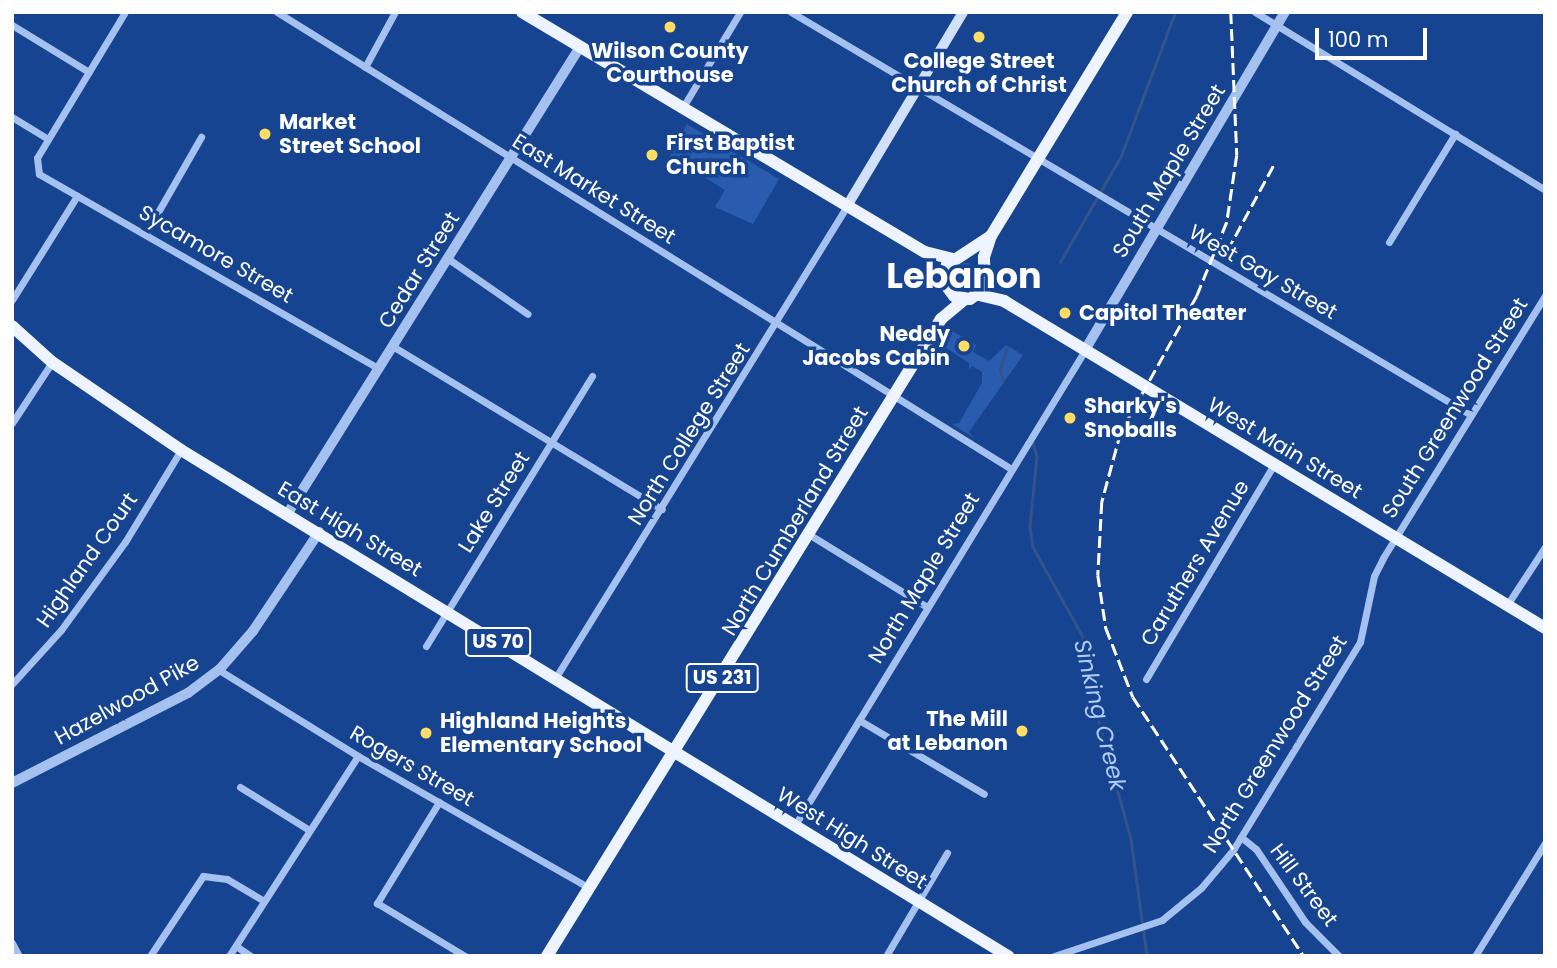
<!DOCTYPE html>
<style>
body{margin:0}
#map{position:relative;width:1557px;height:968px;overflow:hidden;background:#174490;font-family:Poppins,sans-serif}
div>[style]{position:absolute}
.green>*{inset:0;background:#295caf}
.round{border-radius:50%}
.stream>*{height:2.5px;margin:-1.25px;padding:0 1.25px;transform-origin:1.25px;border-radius:1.25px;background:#32538b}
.minor>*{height:7px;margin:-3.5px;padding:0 3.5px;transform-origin:3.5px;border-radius:3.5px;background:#a4c1f0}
.tertiary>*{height:10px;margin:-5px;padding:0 5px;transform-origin:5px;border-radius:5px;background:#a4c1f0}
.secondary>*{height:10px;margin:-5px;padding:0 5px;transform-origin:5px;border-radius:5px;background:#d2e1fb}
.primary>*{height:12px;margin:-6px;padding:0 6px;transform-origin:6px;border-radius:6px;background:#edf3ff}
.rail>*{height:2.5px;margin-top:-1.25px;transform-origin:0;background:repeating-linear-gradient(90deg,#fff 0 12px,transparent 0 17px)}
.dots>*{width:19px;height:19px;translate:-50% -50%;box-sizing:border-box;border:4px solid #174490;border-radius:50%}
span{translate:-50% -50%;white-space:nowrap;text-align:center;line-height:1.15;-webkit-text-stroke:7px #174490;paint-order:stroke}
.shield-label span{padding:2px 5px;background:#174490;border:2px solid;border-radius:5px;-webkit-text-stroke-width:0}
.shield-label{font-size:19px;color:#fff;font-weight:700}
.poi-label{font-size:21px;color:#fff;font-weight:700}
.left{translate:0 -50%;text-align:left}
.right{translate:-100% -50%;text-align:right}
.street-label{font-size:21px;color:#fff}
.water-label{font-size:23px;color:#b0ccf7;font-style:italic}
.town-label{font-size:35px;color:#fff;font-weight:700}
.frame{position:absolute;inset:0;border:14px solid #fff;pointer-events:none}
.scale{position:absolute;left:1315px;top:28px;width:112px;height:32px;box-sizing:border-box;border:4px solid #fff;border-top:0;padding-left:9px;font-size:21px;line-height:24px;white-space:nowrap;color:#fff;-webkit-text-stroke:5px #174490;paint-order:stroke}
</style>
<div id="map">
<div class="green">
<i style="clip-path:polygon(687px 124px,779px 179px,753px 224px,715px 207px,725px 190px,670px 156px)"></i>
<i class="round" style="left:952px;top:263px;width:28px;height:28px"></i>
<i style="clip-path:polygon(947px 328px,976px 345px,973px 352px,989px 361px,1006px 345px,1023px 355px,969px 432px,974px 438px,952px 424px,959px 423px,982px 383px,982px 372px,972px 366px,969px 370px,969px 363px,940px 344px,932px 352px)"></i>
</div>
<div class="stream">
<i style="left:1060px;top:262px;width:122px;rotate:-60.1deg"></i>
<i style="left:1121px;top:156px;width:154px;rotate:-69.4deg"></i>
<i style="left:1003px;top:382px;width:13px;rotate:-103deg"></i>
<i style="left:1000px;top:369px;width:22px;rotate:-72deg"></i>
<i style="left:1033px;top:442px;width:16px;rotate:75deg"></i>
<i style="left:1037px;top:457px;width:69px;rotate:95.8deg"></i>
<i style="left:1030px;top:526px;width:21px;rotate:82deg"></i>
<i style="left:1033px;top:547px;width:111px;rotate:60.9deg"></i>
<i style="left:1087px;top:644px;width:76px;rotate:81.7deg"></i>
<i style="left:1098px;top:719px;width:124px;rotate:74.6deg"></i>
<i style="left:1131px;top:839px;width:118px;rotate:82.2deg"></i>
</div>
<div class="minor">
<i style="left:125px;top:12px;width:170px;rotate:121.1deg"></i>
<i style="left:37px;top:158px;width:16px;rotate:83deg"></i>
<i style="left:39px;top:174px;width:392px;rotate:29.8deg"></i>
<i style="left:277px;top:12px;width:863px;rotate:31.89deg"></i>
<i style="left:791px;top:12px;width:790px;rotate:30.65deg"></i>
<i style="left:1255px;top:12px;width:340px;rotate:31.5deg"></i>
<i style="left:12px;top:25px;width:90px;rotate:31.4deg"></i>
<i style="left:365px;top:67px;width:63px;rotate:-61.4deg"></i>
<i style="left:683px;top:107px;width:111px;rotate:-59deg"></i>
<i style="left:12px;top:117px;width:42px;rotate:31.4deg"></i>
<i style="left:146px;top:233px;width:111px;rotate:-60.2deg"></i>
<i style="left:1389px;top:242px;width:127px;rotate:-58.6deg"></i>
<i style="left:447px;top:258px;width:98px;rotate:34.7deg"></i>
<i style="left:12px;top:300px;width:123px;rotate:-58deg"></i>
<i style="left:394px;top:347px;width:313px;rotate:31.2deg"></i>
<i style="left:12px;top:423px;width:73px;rotate:-56.7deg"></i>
<i style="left:810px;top:535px;width:137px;rotate:31.6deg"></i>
<i style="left:1507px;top:605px;width:69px;rotate:-56.8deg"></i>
<i style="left:426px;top:646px;width:317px;rotate:-58.4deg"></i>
<i style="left:219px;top:670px;width:163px;rotate:31.7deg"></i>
<i style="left:358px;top:756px;width:266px;rotate:29.7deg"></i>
<i style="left:556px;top:677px;width:554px;rotate:-58.29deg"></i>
<i style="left:1146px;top:679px;width:250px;rotate:-59.2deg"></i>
<i style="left:12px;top:684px;width:73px;rotate:-47.8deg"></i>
<i style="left:61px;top:630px;width:109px;rotate:-54deg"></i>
<i style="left:125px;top:542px;width:108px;rotate:-58.7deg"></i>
<i style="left:859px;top:720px;width:145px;rotate:30.6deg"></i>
<i style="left:240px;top:787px;width:81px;rotate:31.9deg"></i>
<i style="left:439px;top:802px;width:119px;rotate:121.5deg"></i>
<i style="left:377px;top:903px;width:103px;rotate:31.1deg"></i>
<i style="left:795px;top:825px;width:557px;rotate:-58.59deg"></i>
<i style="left:1241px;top:837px;width:19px;rotate:39deg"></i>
<i style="left:1256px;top:849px;width:88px;rotate:56.1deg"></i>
<i style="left:1305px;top:922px;width:48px;rotate:45deg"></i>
<i style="left:12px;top:943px;width:15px;rotate:62deg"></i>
<i style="left:236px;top:946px;width:18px;rotate:34deg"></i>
<i style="left:150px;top:956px;width:96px;rotate:-56.5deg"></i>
<i style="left:203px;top:876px;width:24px;rotate:7deg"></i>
<i style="left:227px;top:879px;width:43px;rotate:30.7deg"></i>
<i style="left:229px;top:956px;width:238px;rotate:-57.2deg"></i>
<i style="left:886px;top:956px;width:120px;rotate:-59.4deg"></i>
<i style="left:1054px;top:956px;width:114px;rotate:-18.4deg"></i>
<i style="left:1162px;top:920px;width:50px;rotate:-39.4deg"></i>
<i style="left:1201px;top:888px;width:50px;rotate:-49.9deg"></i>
<i style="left:1233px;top:850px;width:244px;rotate:-58.6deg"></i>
<i style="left:1360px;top:642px;width:67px;rotate:-78deg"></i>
<i style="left:1374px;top:576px;width:20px;rotate:-63deg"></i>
<i style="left:1383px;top:558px;width:308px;rotate:-58.3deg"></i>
<i style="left:1475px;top:956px;width:133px;rotate:-58.2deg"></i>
</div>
<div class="tertiary">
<i style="left:1085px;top:350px;width:393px;rotate:-59.4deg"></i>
<i style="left:288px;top:513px;width:550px;rotate:-57.93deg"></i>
<i style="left:12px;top:783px;width:198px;rotate:-27.1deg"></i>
<i style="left:188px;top:693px;width:39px;rotate:-37deg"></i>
<i style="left:219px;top:670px;width:52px;rotate:-48.9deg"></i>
<i style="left:253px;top:631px;width:119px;rotate:-56.3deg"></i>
</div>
<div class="secondary">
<i style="left:847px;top:206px;width:226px;rotate:-59.1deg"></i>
</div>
<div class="primary">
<i style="left:522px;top:12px;width:469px;rotate:30.8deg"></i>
<i style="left:925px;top:252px;width:30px;rotate:14deg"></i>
<i style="left:991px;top:236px;width:53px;rotate:146.6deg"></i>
<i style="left:947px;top:265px;width:19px;rotate:96deg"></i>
<i style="left:945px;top:284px;width:15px;rotate:53deg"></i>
<i style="left:954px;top:296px;width:16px;rotate:11deg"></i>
<i style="left:970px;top:299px;width:19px;rotate:-36deg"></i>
<i style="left:985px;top:288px;width:31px;rotate:-92deg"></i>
<i style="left:984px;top:257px;width:22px;rotate:-72deg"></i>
<i style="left:991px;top:236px;width:262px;rotate:-58.7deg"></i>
<i style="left:979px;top:295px;width:26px;rotate:13deg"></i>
<i style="left:1004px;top:301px;width:632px;rotate:31.15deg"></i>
<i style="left:12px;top:326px;width:54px;rotate:42deg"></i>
<i style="left:52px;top:362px;width:156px;rotate:34.3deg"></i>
<i style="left:181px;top:450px;width:970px;rotate:31.46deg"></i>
<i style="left:547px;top:956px;width:749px;rotate:-58.26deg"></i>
<i style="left:941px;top:319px;width:31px;rotate:-40deg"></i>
</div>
<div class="rail">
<i style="left:1231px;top:12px;width:143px;rotate:87.6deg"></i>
<i style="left:1237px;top:155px;width:68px;rotate:98.5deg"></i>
<i style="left:1227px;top:222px;width:80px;rotate:112.1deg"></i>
<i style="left:1197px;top:296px;width:156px;rotate:119.2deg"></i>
<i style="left:1121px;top:432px;width:73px;rotate:105.2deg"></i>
<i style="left:1102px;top:502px;width:73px;rotate:93.1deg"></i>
<i style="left:1098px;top:575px;width:54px;rotate:81.4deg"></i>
<i style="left:1106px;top:628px;width:74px;rotate:68.6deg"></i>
<i style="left:1133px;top:697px;width:310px;rotate:56.6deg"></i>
<i style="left:1227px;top:251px;width:99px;rotate:-61.6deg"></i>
</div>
<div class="dots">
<i style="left:670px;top:27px;background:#ffdc63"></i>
<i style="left:979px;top:37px;background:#ffdc63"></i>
<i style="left:265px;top:134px;background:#ffdc63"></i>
<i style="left:652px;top:155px;background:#ffdc63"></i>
<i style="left:1065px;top:313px;background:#ffdc63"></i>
<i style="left:964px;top:346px;background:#ffdc63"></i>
<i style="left:1070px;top:418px;background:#ffdc63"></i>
<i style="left:1022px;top:731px;background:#ffdc63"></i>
<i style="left:426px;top:733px;background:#ffdc63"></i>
</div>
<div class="shield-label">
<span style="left:498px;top:642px">US 70</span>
<span style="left:722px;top:678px">US 231</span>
</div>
<div class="poi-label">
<span style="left:670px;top:63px">Wilson County<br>Courthouse</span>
<span style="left:979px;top:73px">College Street<br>Church of Christ</span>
<span class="left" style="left:279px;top:134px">Market<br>Street School</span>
<span class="left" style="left:666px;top:155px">First Baptist<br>Church</span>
<span class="left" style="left:1079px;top:313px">Capitol Theater</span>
<span class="right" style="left:950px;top:346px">Neddy<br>Jacobs Cabin</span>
<span class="left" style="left:1084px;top:418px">Sharky's<br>Snoballs</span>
<span class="right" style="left:1008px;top:731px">The Mill<br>at Lebanon</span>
<span class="left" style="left:440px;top:733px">Highland Heights<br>Elementary School</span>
</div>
<div class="street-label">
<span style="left:1169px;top:171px;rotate:-59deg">South Maple Street</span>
<span style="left:594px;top:189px;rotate:32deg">East Market Street</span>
<span style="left:216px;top:254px;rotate:30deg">Sycamore Street</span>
<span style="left:419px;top:270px;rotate:-58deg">Cedar Street</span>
<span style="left:1263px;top:272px;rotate:30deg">West Gay Street</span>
<span style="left:1455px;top:408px;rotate:-58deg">South Greenwood Street</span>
<span style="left:689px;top:434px;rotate:-58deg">North College Street</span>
<span style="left:1285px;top:448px;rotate:31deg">West Main Street</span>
<span style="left:494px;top:502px;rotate:-58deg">Lake Street</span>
<span style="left:795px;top:521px;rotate:-59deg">North Cumberland Street</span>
<span style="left:350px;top:529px;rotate:31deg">East High Street</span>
<span style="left:87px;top:560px;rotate:-55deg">Highland Court</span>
<span style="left:1195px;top:563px;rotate:-59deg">Caruthers Avenue</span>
<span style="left:924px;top:578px;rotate:-59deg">North Maple Street</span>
<span style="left:127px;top:700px;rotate:-29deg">Hazelwood Pike</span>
<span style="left:1275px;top:744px;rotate:-58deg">North Greenwood Street</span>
<span style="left:412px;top:766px;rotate:30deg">Rogers Street</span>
<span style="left:852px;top:838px;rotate:32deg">West High Street</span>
<span style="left:1304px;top:885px;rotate:53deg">Hill Street</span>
</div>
<div class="water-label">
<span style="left:1100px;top:715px;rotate:76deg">Sinking Creek</span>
</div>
<div class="town-label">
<span style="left:964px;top:276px">Lebanon</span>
</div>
<div class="frame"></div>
<div class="scale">100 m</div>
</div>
